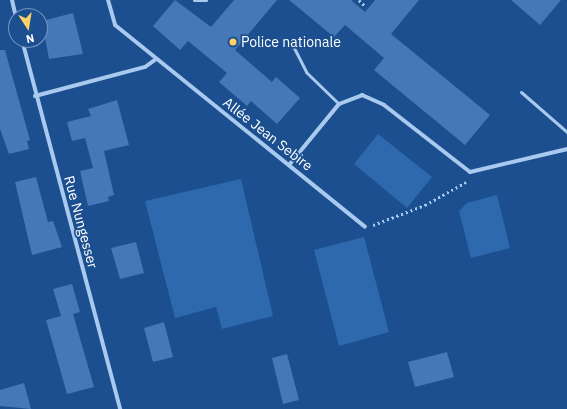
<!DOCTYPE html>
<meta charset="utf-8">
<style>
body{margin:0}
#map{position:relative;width:567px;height:409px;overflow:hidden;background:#1b4f8f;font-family:"IBM Plex Sans",sans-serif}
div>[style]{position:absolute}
.green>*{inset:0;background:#2e69ad}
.building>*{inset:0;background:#4478b7}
.path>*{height:2.5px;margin-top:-1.25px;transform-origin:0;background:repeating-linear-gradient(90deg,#a9c9ee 0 2px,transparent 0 5px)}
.lane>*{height:3px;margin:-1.5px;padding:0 1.5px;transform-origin:1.5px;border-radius:1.5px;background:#a9c9ee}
.street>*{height:4px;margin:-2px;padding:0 2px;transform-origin:2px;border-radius:2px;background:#a9c9ee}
.dots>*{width:11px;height:11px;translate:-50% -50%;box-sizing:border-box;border:2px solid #1b4f8f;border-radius:50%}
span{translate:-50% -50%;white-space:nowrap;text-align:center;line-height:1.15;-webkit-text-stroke:3.5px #1b4f8f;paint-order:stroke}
.poi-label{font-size:14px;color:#fff}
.left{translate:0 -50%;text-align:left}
.street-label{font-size:14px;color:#fff}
.north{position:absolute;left:8px;top:8px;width:40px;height:40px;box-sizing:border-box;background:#1b4f8f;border:1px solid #7695bc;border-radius:50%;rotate:168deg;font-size:11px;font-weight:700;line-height:16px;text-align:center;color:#fff}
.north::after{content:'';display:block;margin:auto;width:14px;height:18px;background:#ffd166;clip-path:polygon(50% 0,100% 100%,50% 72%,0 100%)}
</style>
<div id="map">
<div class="green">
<i style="clip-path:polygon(378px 134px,432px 177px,407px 208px,354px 164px)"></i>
<i style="clip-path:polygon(241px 179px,273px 316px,222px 329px,216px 307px,175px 318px,145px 201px)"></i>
<i style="clip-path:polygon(497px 195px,510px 248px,471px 258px,459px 211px,467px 203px)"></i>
<i style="clip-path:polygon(364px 237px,389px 332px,339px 346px,314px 250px)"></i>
</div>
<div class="building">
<i style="clip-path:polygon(175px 0,211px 27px,234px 0,277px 0,235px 50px,272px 82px,276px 77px,300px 98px,277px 124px,251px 101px,247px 106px,219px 82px,227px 73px,188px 41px,180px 50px,153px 26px)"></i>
<i style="clip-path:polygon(289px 0,351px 0,365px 12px,375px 0,419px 0,391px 34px,490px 115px,465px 145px,374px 70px,384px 58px,345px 25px,334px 37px)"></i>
<i style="clip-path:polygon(511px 0,561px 0,540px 25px)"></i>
<i style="clip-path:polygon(73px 13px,83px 54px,49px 59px,42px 21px)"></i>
<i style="clip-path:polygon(0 50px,5px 50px,30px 140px,27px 141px,29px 149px,9px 154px,0 129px)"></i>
<i style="clip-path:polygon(117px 100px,129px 145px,104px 151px,114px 195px,108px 197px,109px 201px,88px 206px,80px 171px,93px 168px,85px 138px,72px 141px,67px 122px,91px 116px,88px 109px)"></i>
<i style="clip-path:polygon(36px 177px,48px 222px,53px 221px,62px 247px,32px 255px,15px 182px)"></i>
<i style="clip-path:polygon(136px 242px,144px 273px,120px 279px,111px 248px)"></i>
<i style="clip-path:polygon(72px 284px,80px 312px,73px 314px,94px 387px,67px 394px,46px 320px,61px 316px,53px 289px)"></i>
<i style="clip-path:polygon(164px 322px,173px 357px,153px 362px,144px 328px)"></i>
<i style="clip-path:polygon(447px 352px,454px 377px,415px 387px,408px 362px)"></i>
<i style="clip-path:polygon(287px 354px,299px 400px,283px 404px,272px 358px)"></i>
<i style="clip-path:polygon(24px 383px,31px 409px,0 406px,0 390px)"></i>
</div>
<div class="path">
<i style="left:359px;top:0;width:10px;rotate:45deg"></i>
<i style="left:373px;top:225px;width:56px;rotate:-21deg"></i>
<i style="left:425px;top:205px;width:47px;rotate:-29.3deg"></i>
</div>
<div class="lane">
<i style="left:194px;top:0;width:12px"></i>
<i style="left:290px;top:40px;width:36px;rotate:63deg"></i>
<i style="left:306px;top:72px;width:46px;rotate:44.1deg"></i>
<i style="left:521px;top:92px;width:61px;rotate:41deg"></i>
</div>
<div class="street">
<i style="left:12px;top:0;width:17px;rotate:77deg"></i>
<i style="left:108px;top:0;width:26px;rotate:74deg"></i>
<i style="left:115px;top:25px;width:321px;rotate:38.9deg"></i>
<i style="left:22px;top:40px;width:382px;rotate:75.1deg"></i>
<i style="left:35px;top:96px;width:114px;rotate:-14.8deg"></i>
<i style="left:145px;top:67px;width:14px;rotate:-36deg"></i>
<i style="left:289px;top:165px;width:79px;rotate:-50.7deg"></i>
<i style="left:339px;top:104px;width:25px;rotate:-21deg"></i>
<i style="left:362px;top:95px;width:24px;rotate:24deg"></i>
<i style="left:384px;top:105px;width:109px;rotate:37.9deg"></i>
<i style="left:470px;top:172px;width:100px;rotate:-13.3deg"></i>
</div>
<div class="dots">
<i style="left:233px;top:42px;background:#ffd166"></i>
</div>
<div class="poi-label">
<span class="left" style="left:241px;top:42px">Police nationale</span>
</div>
<div class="street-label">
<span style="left:268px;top:134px;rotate:38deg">Allée Jean Sebire</span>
<span style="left:81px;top:222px;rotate:75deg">Rue Nungesser</span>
</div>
<div class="north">N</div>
</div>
